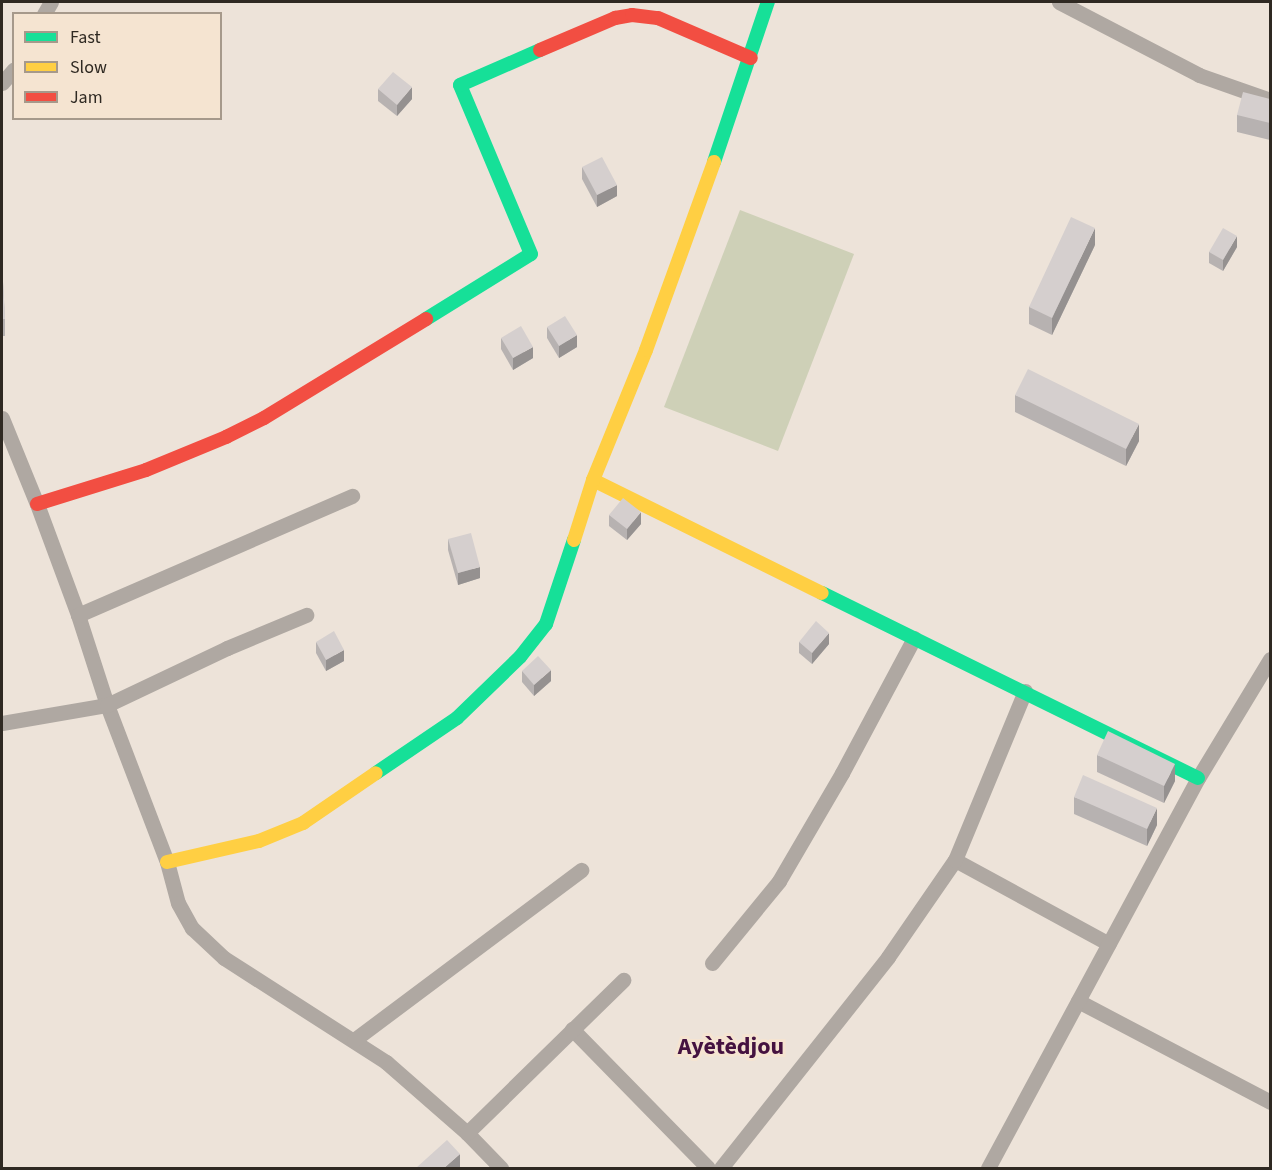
<!DOCTYPE html>
<meta charset="utf-8">
<style>
body{margin:0}
#map{position:relative;width:1272px;height:1170px;overflow:hidden;background:#ede3d9;font-family:"Source Sans 3",sans-serif}
div>[style]{position:absolute}
.green>*{inset:0;background:#ced0b7}
.street>*{height:15px;margin:-7.5px;padding:0 7.5px;transform-origin:7.5px;border-radius:7.5px;background:#afa8a2}
.fast>*{height:14px;margin:-7px;padding:0 7px;transform-origin:7px;border-radius:7px;background:#16e098}
.slow>*{height:14px;margin:-7px;padding:0 7px;transform-origin:7px;border-radius:7px;background:#ffcf43}
.jam>*{height:14px;margin:-7px;padding:0 7px;transform-origin:7px;border-radius:7px;background:#f24e42}
.wall>*{inset:0;background:#b7b2b1}
.shaded-wall>*{inset:0;background:#959190}
.building>*{inset:0;background:#d5cfce}
span{translate:-50% -50%;white-space:nowrap;text-align:center;line-height:1.15;-webkit-text-stroke:6px #f5e4d1;paint-order:stroke}
.quarter-label{font-size:24px;color:#451240;font-weight:700}
.frame{position:absolute;inset:0;border:3px solid #2f2922;pointer-events:none}
.legend{position:absolute;left:12px;top:12px;width:210px;height:108px;box-sizing:border-box;background:#f5e4d1;border:2px solid #a6998b;margin:0;padding:8px 10px;list-style:none;font-size:18px;color:#2f2922}
.legend li{display:flex;align-items:center;gap:12px;height:30px}
.legend b{width:30px;border:2px solid #a6998b}
</style>
<div id="map">
<div class="green">
<i style="clip-path:polygon(740px 210px,854px 254px,778px 451px,664px 407px)"></i>
</div>
<div class="street">
<i style="left:1059px;top:2px;width:158px;rotate:27.5deg"></i>
<i style="left:1199px;top:75px;width:75px;rotate:19.4deg"></i>
<i style="left:44px;top:14px;width:14px;rotate:-60deg"></i>
<i style="left:2px;top:83px;width:18px;rotate:-49deg"></i>
<i style="left:2px;top:418px;width:93px;rotate:67.9deg"></i>
<i style="left:37px;top:504px;width:118px;rotate:69.7deg"></i>
<i style="left:78px;top:615px;width:95px;rotate:72.1deg"></i>
<i style="left:107px;top:705px;width:168px;rotate:69.1deg"></i>
<i style="left:167px;top:862px;width:42px;rotate:75deg"></i>
<i style="left:178px;top:903px;width:29px;rotate:61deg"></i>
<i style="left:192px;top:928px;width:44px;rotate:43.2deg"></i>
<i style="left:224px;top:958px;width:193px;rotate:32.7deg"></i>
<i style="left:386px;top:1062px;width:108px;rotate:41.2deg"></i>
<i style="left:467px;top:1133px;width:49px;rotate:45.8deg"></i>
<i style="left:78px;top:615px;width:299px;rotate:-23.5deg"></i>
<i style="left:2px;top:723px;width:107px;rotate:-9.7deg"></i>
<i style="left:107px;top:705px;width:133px;rotate:-25.4deg"></i>
<i style="left:227px;top:648px;width:86px;rotate:-22.7deg"></i>
<i style="left:955px;top:860px;width:175px;rotate:28.6deg"></i>
<i style="left:712px;top:963px;width:106px;rotate:-50.7deg"></i>
<i style="left:779px;top:881px;width:125px;rotate:-59.7deg"></i>
<i style="left:842px;top:773px;width:153px;rotate:-61.9deg"></i>
<i style="left:1078px;top:1001px;width:217px;rotate:27.7deg"></i>
<i style="left:572px;top:1029px;width:194px;rotate:45.6deg"></i>
<i style="left:354px;top:1040px;width:284px;rotate:-36.8deg"></i>
<i style="left:467px;top:1133px;width:219px;rotate:-44.4deg"></i>
<i style="left:721px;top:1168px;width:269px;rotate:-51.6deg"></i>
<i style="left:888px;top:957px;width:118px;rotate:-55.4deg"></i>
<i style="left:955px;top:860px;width:183px;rotate:-67.5deg"></i>
<i style="left:988px;top:1168px;width:443px;rotate:-61.7deg"></i>
<i style="left:1198px;top:778px;width:139px;rotate:-58.8deg"></i>
</div>
<div class="fast">
<i style="left:714px;top:162px;width:169px;rotate:-71.4deg"></i>
<i style="left:426px;top:319px;width:123px;rotate:-31.8deg"></i>
<i style="left:531px;top:254px;width:183px;rotate:-112.8deg"></i>
<i style="left:460px;top:85px;width:87px;rotate:-23.6deg"></i>
<i style="left:822px;top:593px;width:419px;rotate:26.2deg"></i>
<i style="left:376px;top:773px;width:98px;rotate:-34.2deg"></i>
<i style="left:457px;top:718px;width:88px;rotate:-44.1deg"></i>
<i style="left:520px;top:657px;width:42px;rotate:-51.8deg"></i>
<i style="left:546px;top:624px;width:89px;rotate:-71.6deg"></i>
</div>
<div class="slow">
<i style="left:593px;top:480px;width:255px;rotate:26.3deg"></i>
<i style="left:574px;top:540px;width:63px;rotate:-72.4deg"></i>
<i style="left:593px;top:480px;width:140px;rotate:-67.8deg"></i>
<i style="left:646px;top:350px;width:200px;rotate:-70.1deg"></i>
<i style="left:167px;top:862px;width:94px;rotate:-12.9deg"></i>
<i style="left:259px;top:841px;width:48px;rotate:-22.2deg"></i>
<i style="left:303px;top:823px;width:88px;rotate:-34.4deg"></i>
</div>
<div class="jam">
<i style="left:540px;top:50px;width:82px;rotate:-23.1deg"></i>
<i style="left:615px;top:18px;width:17px;rotate:-10deg"></i>
<i style="left:632px;top:15px;width:26px;rotate:7deg"></i>
<i style="left:658px;top:18px;width:101px;rotate:23.3deg"></i>
<i style="left:37px;top:504px;width:114px;rotate:-17.3deg"></i>
<i style="left:146px;top:470px;width:87px;rotate:-22.4deg"></i>
<i style="left:226px;top:437px;width:42px;rotate:-26.6deg"></i>
<i style="left:264px;top:418px;width:190px;rotate:-31.4deg"></i>
</div>
<div class="wall">
<i style="clip-path:polygon(2px 40px,3px 52px,3px 63px,2px 63px)"></i>
<i style="clip-path:polygon(378px 89px,412px 99px,397px 116px,378px 101px)"></i>
<i style="clip-path:polygon(1270px 99px,1270px 140px,1237px 132px,1237px 115px)"></i>
<i style="clip-path:polygon(582px 167px,617px 196px,597px 207px,582px 179px)"></i>
<i style="clip-path:polygon(1095px 245px,1052px 335px,1029px 324px,1029px 307px)"></i>
<i style="clip-path:polygon(1237px 247px,1223px 271px,1209px 263px,1209px 252px)"></i>
<i style="clip-path:polygon(2px 263px,5px 319px,5px 336px,2px 336px)"></i>
<i style="clip-path:polygon(547px 327px,577px 347px,559px 358px,547px 338px)"></i>
<i style="clip-path:polygon(501px 338px,533px 358px,513px 370px,501px 349px)"></i>
<i style="clip-path:polygon(1015px 395px,1139px 441px,1126px 466px,1015px 412px)"></i>
<i style="clip-path:polygon(609px 515px,641px 524px,627px 540px,609px 526px)"></i>
<i style="clip-path:polygon(448px 539px,480px 578px,458px 585px,448px 550px)"></i>
<i style="clip-path:polygon(316px 642px,344px 661px,326px 671px,316px 653px)"></i>
<i style="clip-path:polygon(799px 642px,829px 644px,812px 664px,799px 653px)"></i>
<i style="clip-path:polygon(522px 671px,551px 681px,534px 696px,522px 682px)"></i>
<i style="clip-path:polygon(1097px 755px,1175px 781px,1164px 803px,1097px 772px)"></i>
<i style="clip-path:polygon(1074px 797px,1157px 825px,1147px 846px,1074px 814px)"></i>
</div>
<div class="shaded-wall">
<i style="clip-path:polygon(412px 87px,412px 99px,397px 116px,397px 105px)"></i>
<i style="clip-path:polygon(617px 185px,617px 196px,597px 207px,597px 195px)"></i>
<i style="clip-path:polygon(1095px 228px,1095px 245px,1052px 335px,1052px 318px)"></i>
<i style="clip-path:polygon(1237px 236px,1237px 247px,1223px 271px,1223px 260px)"></i>
<i style="clip-path:polygon(577px 335px,577px 347px,559px 358px,559px 346px)"></i>
<i style="clip-path:polygon(533px 347px,533px 358px,513px 370px,513px 358px)"></i>
<i style="clip-path:polygon(1139px 424px,1139px 441px,1126px 466px,1126px 449px)"></i>
<i style="clip-path:polygon(641px 512px,641px 524px,627px 540px,627px 529px)"></i>
<i style="clip-path:polygon(480px 567px,480px 578px,458px 585px,458px 573px)"></i>
<i style="clip-path:polygon(829px 633px,829px 644px,812px 664px,812px 653px)"></i>
<i style="clip-path:polygon(344px 650px,344px 661px,326px 671px,326px 660px)"></i>
<i style="clip-path:polygon(551px 670px,551px 681px,534px 696px,534px 685px)"></i>
<i style="clip-path:polygon(1175px 764px,1175px 781px,1164px 803px,1164px 786px)"></i>
<i style="clip-path:polygon(1157px 808px,1157px 825px,1147px 846px,1147px 829px)"></i>
<i style="clip-path:polygon(460px 1154px,460px 1168px,444px 1168px)"></i>
</div>
<div class="building">
<i style="clip-path:polygon(393px 72px,412px 87px,397px 105px,378px 89px)"></i>
<i style="clip-path:polygon(1243px 92px,1270px 99px,1270px 123px,1237px 115px)"></i>
<i style="clip-path:polygon(602px 157px,617px 185px,597px 195px,582px 167px)"></i>
<i style="clip-path:polygon(1071px 217px,1095px 228px,1052px 318px,1029px 307px)"></i>
<i style="clip-path:polygon(1223px 228px,1237px 236px,1223px 260px,1209px 252px)"></i>
<i style="clip-path:polygon(2px 263px,5px 319px,2px 319px)"></i>
<i style="clip-path:polygon(565px 316px,577px 335px,559px 346px,547px 327px)"></i>
<i style="clip-path:polygon(521px 326px,533px 347px,513px 358px,501px 338px)"></i>
<i style="clip-path:polygon(1028px 369px,1139px 424px,1126px 449px,1015px 395px)"></i>
<i style="clip-path:polygon(623px 498px,641px 512px,627px 529px,609px 515px)"></i>
<i style="clip-path:polygon(471px 533px,480px 567px,458px 573px,448px 539px)"></i>
<i style="clip-path:polygon(816px 621px,829px 633px,812px 653px,799px 642px)"></i>
<i style="clip-path:polygon(334px 631px,344px 650px,326px 660px,316px 642px)"></i>
<i style="clip-path:polygon(538px 656px,551px 670px,534px 685px,522px 671px)"></i>
<i style="clip-path:polygon(1108px 731px,1175px 764px,1164px 786px,1097px 755px)"></i>
<i style="clip-path:polygon(1083px 775px,1157px 808px,1147px 829px,1074px 797px)"></i>
<i style="clip-path:polygon(447px 1140px,460px 1154px,444px 1168px,416px 1168px)"></i>
</div>
<div class="quarter-label">
<span style="left:731px;top:1047px">Ayètèdjou</span>
</div>
<div class="frame"></div>
<ul class="legend">
<li><b style="height:8px;background:#16e098"></b>Fast</li>
<li><b style="height:8px;background:#ffcf43"></b>Slow</li>
<li><b style="height:8px;background:#f24e42"></b>Jam</li>
</ul>
</div>
